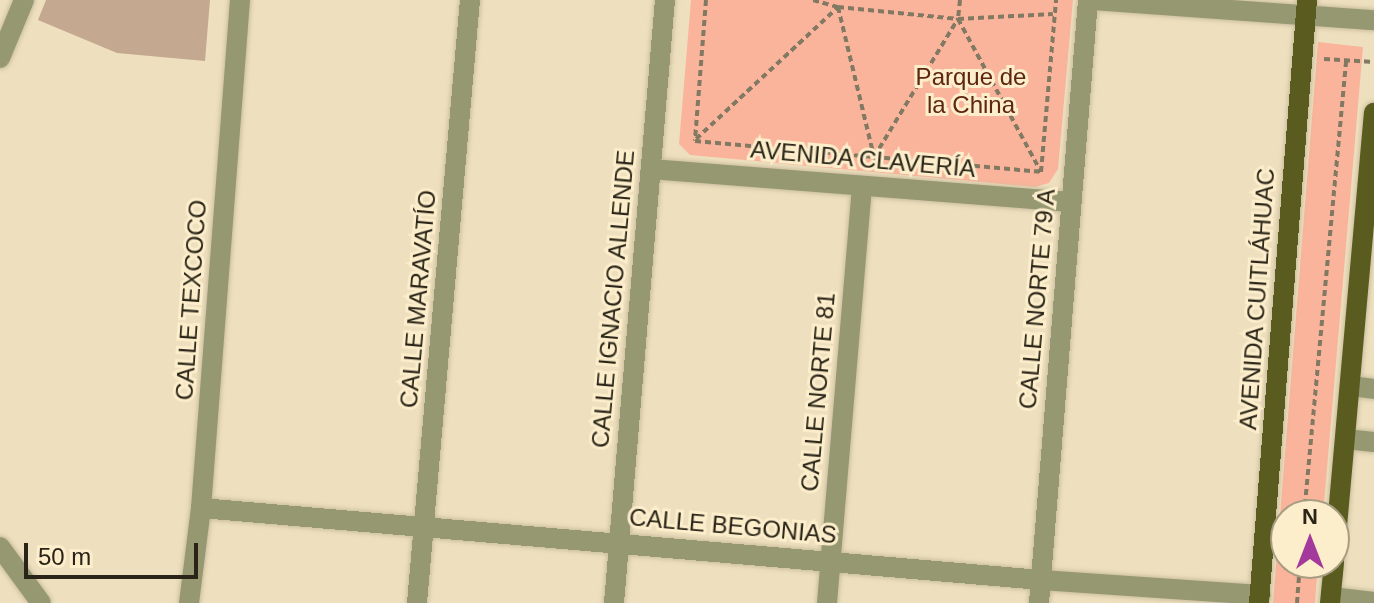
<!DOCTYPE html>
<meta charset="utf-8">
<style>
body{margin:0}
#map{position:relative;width:1374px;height:603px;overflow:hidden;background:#eee0be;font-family:Arial,sans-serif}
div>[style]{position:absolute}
.green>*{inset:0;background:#fab49b}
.building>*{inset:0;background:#c4a88f}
.path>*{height:4px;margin-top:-2px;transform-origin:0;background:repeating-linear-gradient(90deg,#827962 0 6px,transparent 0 10px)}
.roads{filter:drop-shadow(0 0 2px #cbbea0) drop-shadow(0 0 2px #cbbea0)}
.minor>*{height:20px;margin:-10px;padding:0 10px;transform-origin:10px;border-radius:10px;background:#969872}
.major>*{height:20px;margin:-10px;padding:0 10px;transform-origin:10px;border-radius:10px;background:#595b1f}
span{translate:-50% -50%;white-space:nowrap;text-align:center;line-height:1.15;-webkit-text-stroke:6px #fcedcb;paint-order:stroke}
.park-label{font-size:24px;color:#5e250f}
.street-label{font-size:24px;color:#292417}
.north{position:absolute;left:1270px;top:499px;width:80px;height:80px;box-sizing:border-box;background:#fcedcb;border:2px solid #a89d83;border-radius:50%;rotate:0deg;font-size:22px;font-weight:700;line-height:32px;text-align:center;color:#292417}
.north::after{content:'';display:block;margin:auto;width:28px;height:36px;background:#a2399b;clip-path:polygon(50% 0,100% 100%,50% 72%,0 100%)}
.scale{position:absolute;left:24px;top:543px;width:174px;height:36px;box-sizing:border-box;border:4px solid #292417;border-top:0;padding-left:10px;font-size:24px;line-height:28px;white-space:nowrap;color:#292417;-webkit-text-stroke:6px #fcedcb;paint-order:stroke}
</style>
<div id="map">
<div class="green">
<i style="clip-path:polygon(691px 0,1073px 0,1058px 169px,1049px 183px,1035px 187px,690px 155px,679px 144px)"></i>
<i style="clip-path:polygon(1318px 42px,1363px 47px,1323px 515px,1286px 515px,1286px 563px,1318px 563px,1315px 603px,1273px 603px)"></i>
</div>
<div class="building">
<i style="clip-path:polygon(46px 0,210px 0,205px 61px,117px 53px,38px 20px)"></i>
</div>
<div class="path">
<i style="left:706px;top:0;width:141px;rotate:94.5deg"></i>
<i style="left:695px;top:141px;width:347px;rotate:5.1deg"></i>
<i style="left:1041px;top:172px;width:173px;rotate:-85deg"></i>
<i style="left:813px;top:0;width:26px;rotate:16deg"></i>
<i style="left:838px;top:7px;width:121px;rotate:5.7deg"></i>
<i style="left:958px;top:19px;width:95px;rotate:-3deg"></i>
<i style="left:960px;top:0;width:19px;rotate:96deg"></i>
<i style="left:958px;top:19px;width:172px;rotate:61.5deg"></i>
<i style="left:1324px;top:59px;width:50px;rotate:3.4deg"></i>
<i style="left:696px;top:139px;width:194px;rotate:-42.9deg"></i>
<i style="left:838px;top:7px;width:154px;rotate:76.5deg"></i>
<i style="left:874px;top:157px;width:11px;rotate:95deg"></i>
<i style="left:874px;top:157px;width:162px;rotate:-58.7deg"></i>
<i style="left:1304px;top:515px;width:457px;rotate:-84.7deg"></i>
<i style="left:1284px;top:568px;width:31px;rotate:4deg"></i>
<i style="left:1297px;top:603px;width:40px;rotate:-85.7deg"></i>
</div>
<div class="roads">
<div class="minor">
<i style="left:1092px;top:0;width:283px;rotate:4.1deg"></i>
<i style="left:0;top:58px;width:63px;rotate:-67.5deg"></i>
<i style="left:651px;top:169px;width:421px;rotate:4.5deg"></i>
<i style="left:1350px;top:386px;width:24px;rotate:7deg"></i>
<i style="left:1345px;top:439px;width:29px;rotate:6deg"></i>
<i style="left:201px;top:508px;width:843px;rotate:4.9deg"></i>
<i style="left:1041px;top:580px;width:220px;rotate:3.9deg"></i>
<i style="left:0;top:547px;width:69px;rotate:53.8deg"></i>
<i style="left:1331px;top:597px;width:43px;rotate:6.6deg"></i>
<i style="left:189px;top:603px;width:96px;rotate:-82.8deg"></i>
<i style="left:201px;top:508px;width:509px;rotate:-85.61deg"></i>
<i style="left:417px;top:603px;width:605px;rotate:-84.98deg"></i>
<i style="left:614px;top:603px;width:605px;rotate:-85.17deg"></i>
<i style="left:827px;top:603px;width:418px;rotate:-85.2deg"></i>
<i style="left:1039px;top:603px;width:605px;rotate:-85.35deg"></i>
</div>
<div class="major">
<i style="left:1334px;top:560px;width:449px;rotate:-84.9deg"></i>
<i style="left:1259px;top:603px;width:605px;rotate:-85.45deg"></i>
<i style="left:1330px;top:603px;width:40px;rotate:-84.3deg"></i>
</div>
</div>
<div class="park-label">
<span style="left:971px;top:91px">Parque de<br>la China</span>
</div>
<div class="street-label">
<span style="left:863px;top:159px;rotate:5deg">AVENIDA CLAVERÍA</span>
<span style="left:418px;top:299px;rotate:-85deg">CALLE MARAVATÍO</span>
<span style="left:613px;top:299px;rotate:-85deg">CALLE IGNACIO ALLENDE</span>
<span style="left:1037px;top:299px;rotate:-85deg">CALLE NORTE 79 A</span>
<span style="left:1257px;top:299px;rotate:-86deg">AVENIDA CUITLÁHUAC</span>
<span style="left:191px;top:300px;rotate:-86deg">CALLE TEXCOCO</span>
<span style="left:818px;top:392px;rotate:-85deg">CALLE NORTE 81</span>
<span style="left:733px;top:526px;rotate:5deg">CALLE BEGONIAS</span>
</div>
<div class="north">N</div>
<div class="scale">50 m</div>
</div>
